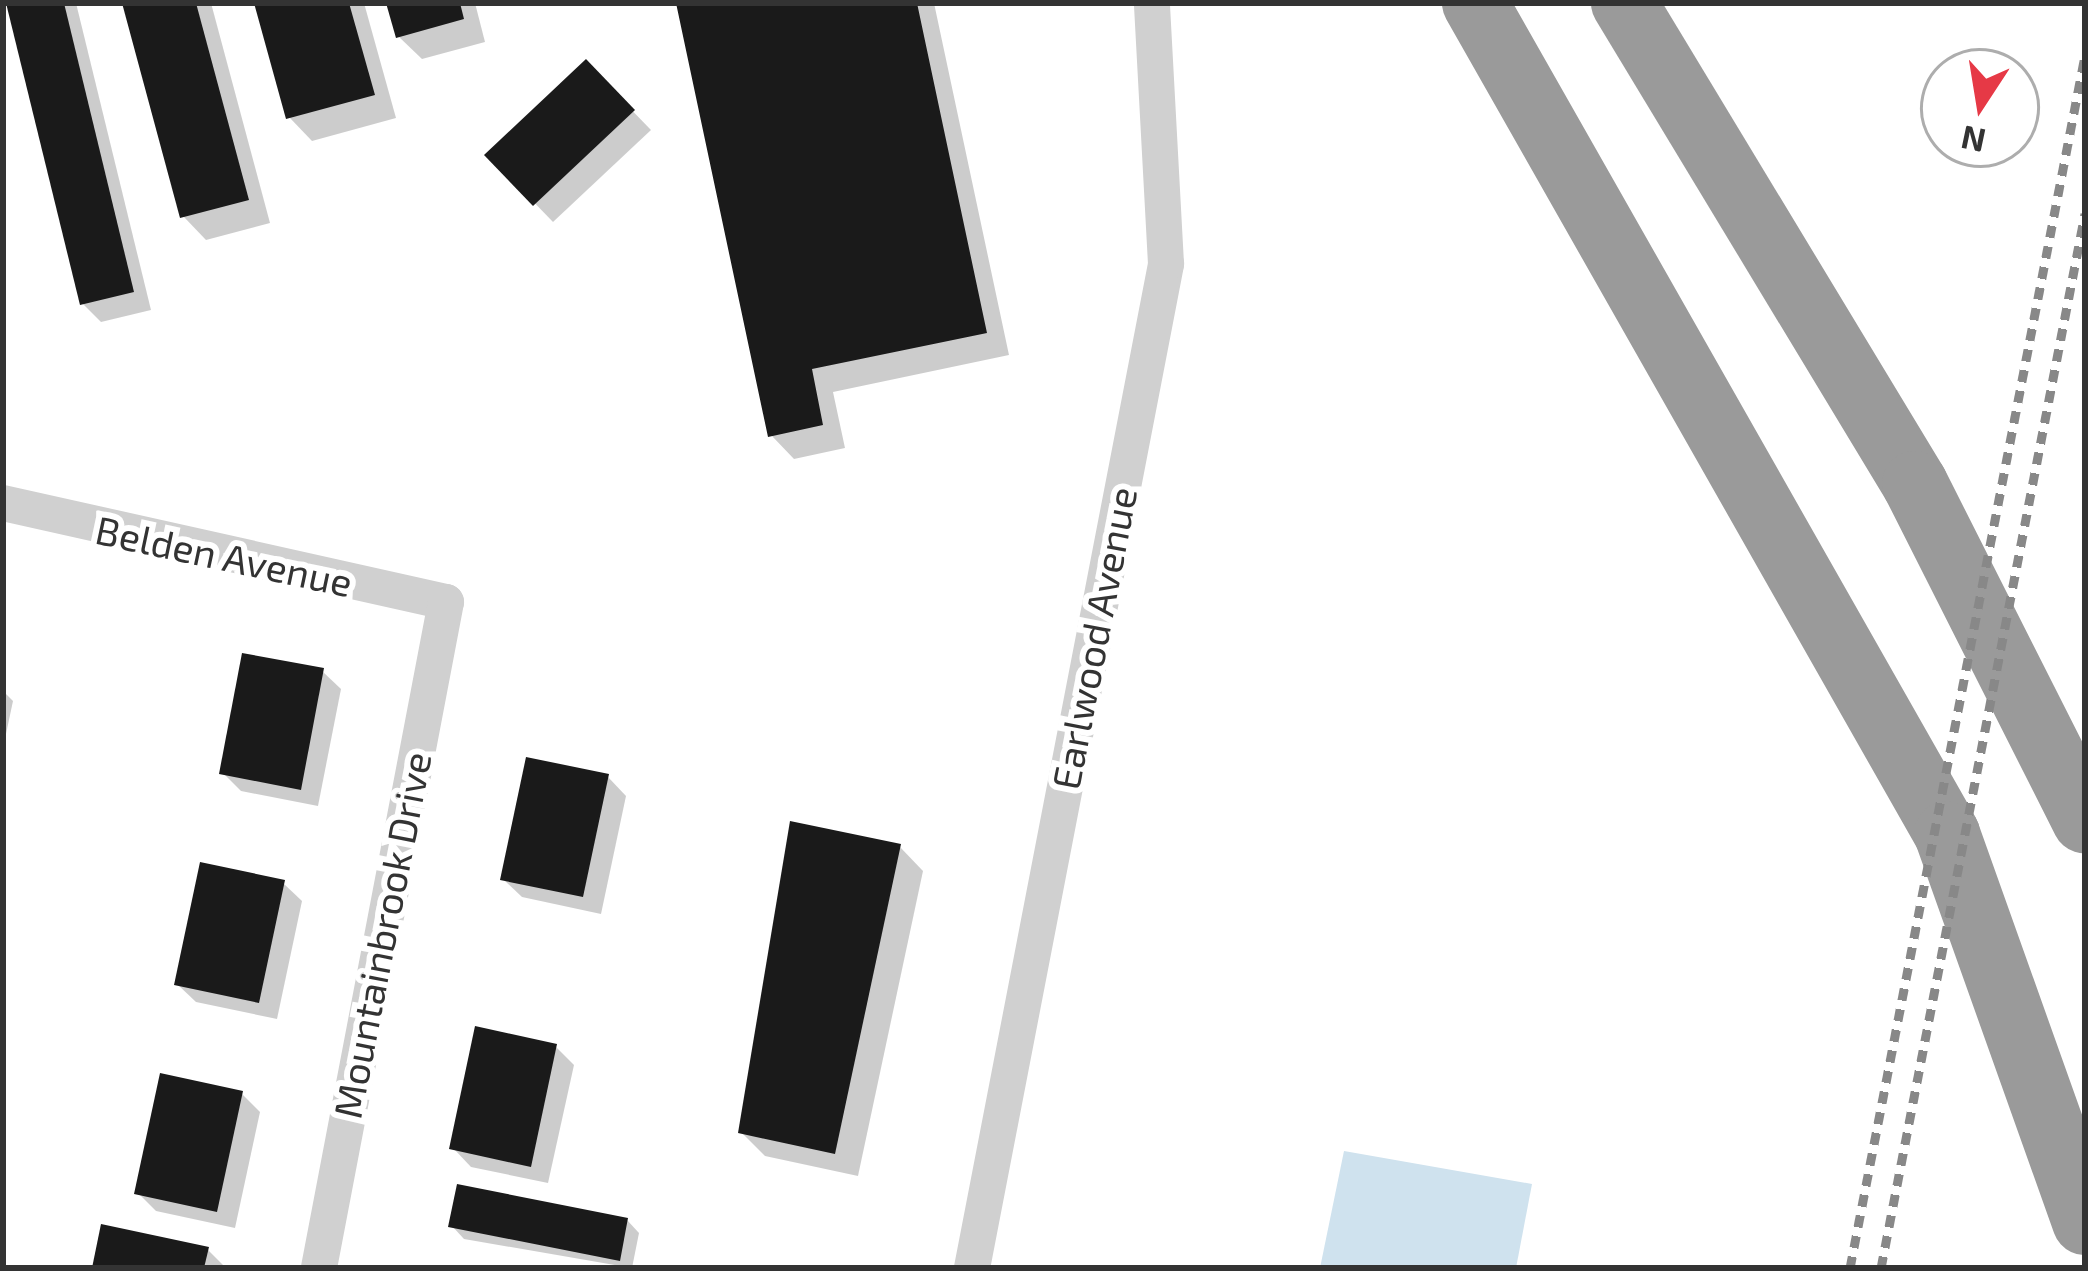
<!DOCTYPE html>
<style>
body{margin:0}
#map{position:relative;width:2088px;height:1271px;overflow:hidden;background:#fff;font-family:"Exo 2",sans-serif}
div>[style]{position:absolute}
.water>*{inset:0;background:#cfe2ee}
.shadow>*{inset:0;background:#0003}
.building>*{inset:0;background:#1a1a1a}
.street>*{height:36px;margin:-18px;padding:0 18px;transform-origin:18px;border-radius:18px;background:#d0d0d0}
.highway>*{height:66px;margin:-33px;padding:0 33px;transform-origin:33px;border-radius:33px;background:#9a9a9a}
.rail>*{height:9px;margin-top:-4.5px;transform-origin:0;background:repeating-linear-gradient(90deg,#888 0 12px,transparent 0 21px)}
span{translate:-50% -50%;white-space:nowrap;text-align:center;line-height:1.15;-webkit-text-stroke:12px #fff;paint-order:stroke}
.street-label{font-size:39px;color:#333}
.frame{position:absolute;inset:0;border:6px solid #333;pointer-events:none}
.north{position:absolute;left:1920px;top:48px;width:120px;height:120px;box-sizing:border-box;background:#fff;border:3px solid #adadad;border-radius:50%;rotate:192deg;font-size:33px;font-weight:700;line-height:48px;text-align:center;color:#333}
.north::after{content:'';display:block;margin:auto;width:42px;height:54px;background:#e63946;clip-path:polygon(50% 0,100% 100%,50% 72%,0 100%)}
</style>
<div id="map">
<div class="water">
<i style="clip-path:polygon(1344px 1151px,1532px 1184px,1516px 1268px,1320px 1268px)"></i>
</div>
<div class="shadow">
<i style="clip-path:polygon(9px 3px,76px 3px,151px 310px,101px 322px,82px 303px)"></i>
<i style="clip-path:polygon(125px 3px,211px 3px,270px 223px,206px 240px,183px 216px)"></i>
<i style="clip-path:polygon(257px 3px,364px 3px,396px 118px,312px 141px,289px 117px)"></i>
<i style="clip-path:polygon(389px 3px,475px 3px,485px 42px,422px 59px,398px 36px)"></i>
<i style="clip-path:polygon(679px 3px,934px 3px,1009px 355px,833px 392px,845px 448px,794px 459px,771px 435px)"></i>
<i style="clip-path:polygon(586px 63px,651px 130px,553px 222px,488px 155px)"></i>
<i style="clip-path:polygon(322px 671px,341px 689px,318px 806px,241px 791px,223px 773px)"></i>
<i style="clip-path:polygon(3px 691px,13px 701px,3px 748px)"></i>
<i style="clip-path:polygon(608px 777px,626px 796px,601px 914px,522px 897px,503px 879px)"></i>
<i style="clip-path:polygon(900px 847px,923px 871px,858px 1176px,765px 1156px,741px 1132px)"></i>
<i style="clip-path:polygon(283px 883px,302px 901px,277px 1019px,196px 1002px,177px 984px)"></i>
<i style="clip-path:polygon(555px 1046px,574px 1065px,548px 1183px,471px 1167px,453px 1148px)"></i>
<i style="clip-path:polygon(242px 1094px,260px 1112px,235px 1228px,156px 1211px,138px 1193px)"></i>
<i style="clip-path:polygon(627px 1220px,639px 1233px,632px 1268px,464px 1239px,452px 1226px)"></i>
<i style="clip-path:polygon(207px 1249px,226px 1268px,95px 1268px)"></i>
</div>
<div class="building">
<i style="clip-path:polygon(6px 3px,64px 3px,134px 292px,80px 305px)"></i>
<i style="clip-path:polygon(122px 3px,196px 3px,249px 200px,180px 218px)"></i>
<i style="clip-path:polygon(254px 3px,349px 3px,375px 95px,286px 119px)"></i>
<i style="clip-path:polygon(386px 3px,460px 3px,464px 19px,396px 38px)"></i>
<i style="clip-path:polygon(676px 3px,917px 3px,987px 333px,812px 369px,823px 425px,768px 437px)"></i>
<i style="clip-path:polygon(586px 59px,635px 110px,533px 206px,484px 155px)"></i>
<i style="clip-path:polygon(242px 653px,324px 668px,301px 790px,219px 774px)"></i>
<i style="clip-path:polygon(526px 757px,609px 774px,583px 897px,500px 880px)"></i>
<i style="clip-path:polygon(790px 821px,901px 844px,835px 1154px,738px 1133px)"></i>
<i style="clip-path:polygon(200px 862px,285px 880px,259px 1003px,174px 985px)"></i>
<i style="clip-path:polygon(475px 1026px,557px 1044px,531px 1167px,449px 1149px)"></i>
<i style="clip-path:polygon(160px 1073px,243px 1091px,217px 1212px,134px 1194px)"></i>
<i style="clip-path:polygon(457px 1184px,628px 1218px,620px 1261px,448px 1227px)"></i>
<i style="clip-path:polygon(101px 1224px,209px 1247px,204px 1268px,92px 1268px)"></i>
</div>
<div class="street">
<i style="left:3px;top:503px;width:454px;rotate:12.6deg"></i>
<i style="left:446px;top:602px;width:678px;rotate:100.8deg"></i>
<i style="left:972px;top:1268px;width:1023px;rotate:-79.06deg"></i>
<i style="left:1166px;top:264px;width:261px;rotate:-93.1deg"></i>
</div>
<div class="highway">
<i style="left:1475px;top:3px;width:956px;rotate:60.4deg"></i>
<i style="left:1947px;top:834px;width:412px;rotate:70.4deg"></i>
<i style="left:1624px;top:3px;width:562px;rotate:58.83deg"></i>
<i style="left:1915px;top:484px;width:377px;rotate:63.2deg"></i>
</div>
<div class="rail">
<i style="left:1850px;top:1268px;width:1235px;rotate:-79.03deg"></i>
<i style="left:1881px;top:1268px;width:1074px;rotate:-79.05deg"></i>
</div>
<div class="street-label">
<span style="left:224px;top:556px;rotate:12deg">Belden Avenue</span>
<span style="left:1094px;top:638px;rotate:-79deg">Earlwood Avenue</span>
<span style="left:382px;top:935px;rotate:-79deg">Mountainbrook Drive</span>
</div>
<div class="frame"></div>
<div class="north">N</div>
</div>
